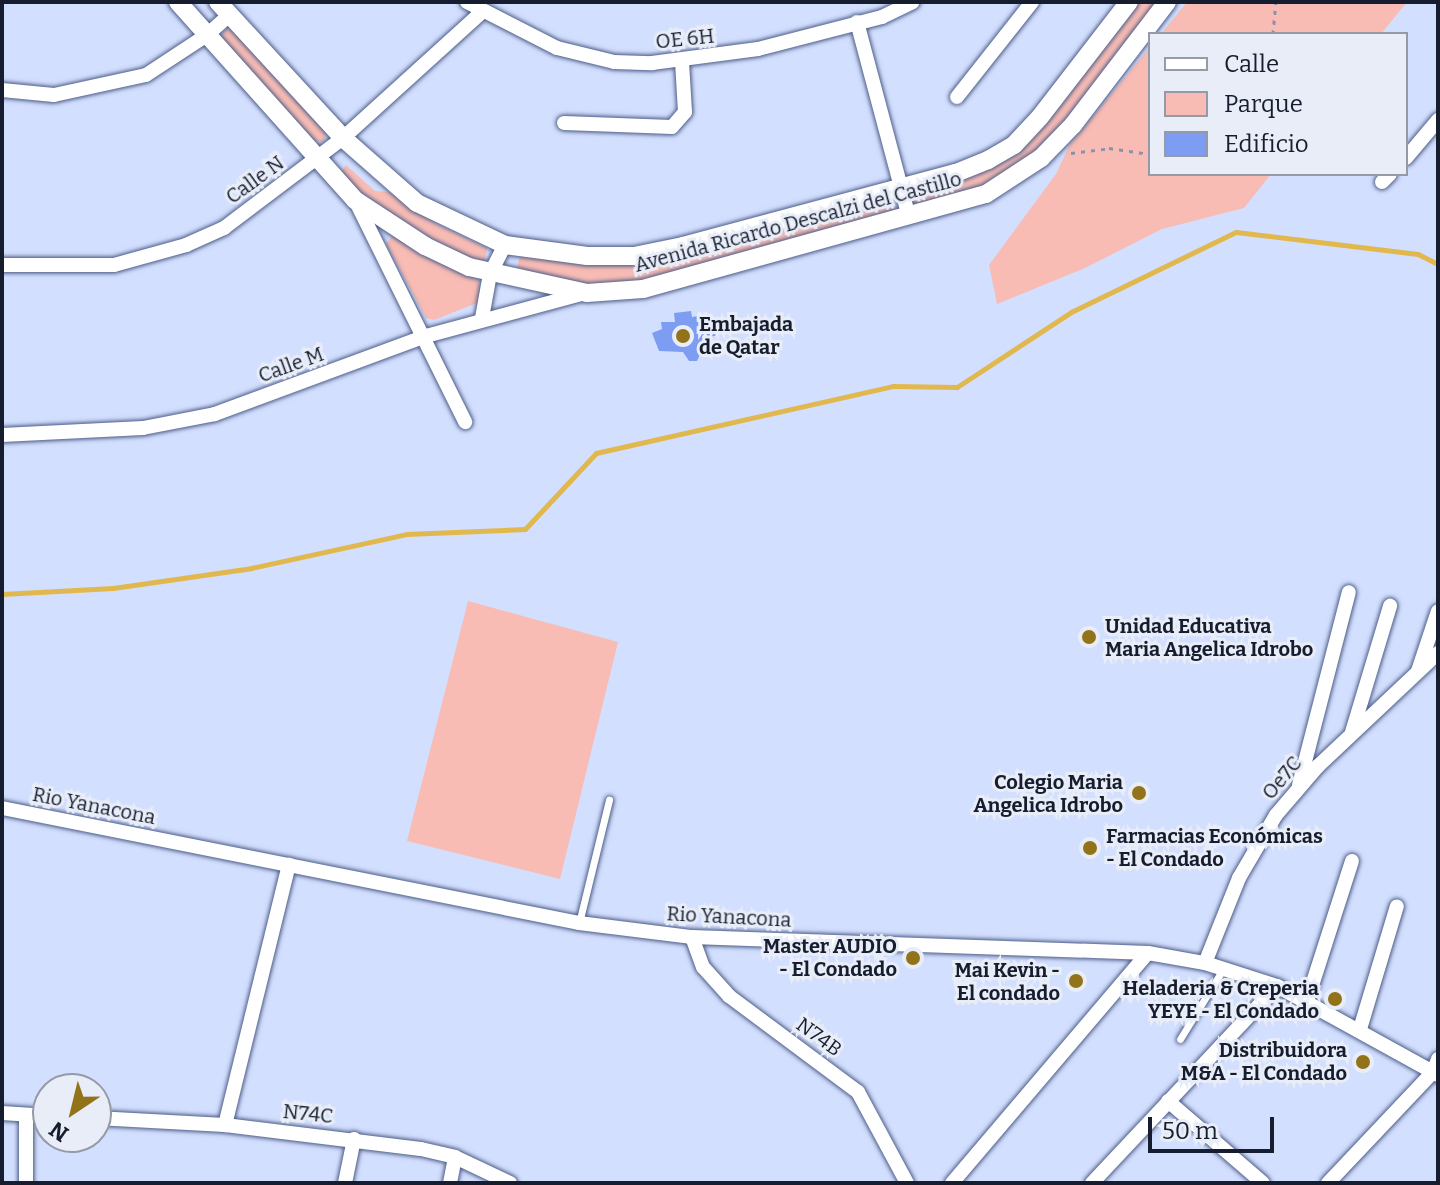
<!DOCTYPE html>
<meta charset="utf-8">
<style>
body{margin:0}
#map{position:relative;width:1440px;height:1185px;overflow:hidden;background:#d3dffe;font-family:Bitter,serif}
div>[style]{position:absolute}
.green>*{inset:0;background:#f8bcb4}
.stream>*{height:5px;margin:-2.5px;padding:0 2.5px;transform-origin:2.5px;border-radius:2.5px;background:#e1b84d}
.building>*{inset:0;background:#7d9df3}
.path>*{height:3px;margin-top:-1.5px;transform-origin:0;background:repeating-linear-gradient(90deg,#8892ac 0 4px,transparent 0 10px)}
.roads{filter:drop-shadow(0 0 2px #4c5d89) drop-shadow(0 0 2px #4c5d89)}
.lane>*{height:7px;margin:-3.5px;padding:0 3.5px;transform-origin:3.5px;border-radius:3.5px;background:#fff}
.street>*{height:14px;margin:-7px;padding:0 7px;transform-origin:7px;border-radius:7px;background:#fff}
.secondary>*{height:18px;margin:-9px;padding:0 9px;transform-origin:9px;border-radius:9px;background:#fff}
.dots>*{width:22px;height:22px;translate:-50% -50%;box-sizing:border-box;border:4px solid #e8edf7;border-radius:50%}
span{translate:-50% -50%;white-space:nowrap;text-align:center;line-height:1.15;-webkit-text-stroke:6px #e8edf7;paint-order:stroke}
.street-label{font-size:20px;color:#161d2f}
.poi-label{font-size:20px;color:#161d2f;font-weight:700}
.left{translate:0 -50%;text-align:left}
.right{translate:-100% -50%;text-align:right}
.frame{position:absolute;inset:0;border:4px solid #161d2f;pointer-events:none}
.legend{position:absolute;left:1148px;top:32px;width:260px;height:144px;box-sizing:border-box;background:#e8edf7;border:2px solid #949aa7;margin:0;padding:10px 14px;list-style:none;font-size:24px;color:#161d2f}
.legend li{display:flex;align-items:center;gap:16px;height:40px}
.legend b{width:40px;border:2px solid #949aa7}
.north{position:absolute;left:32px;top:1073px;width:80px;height:80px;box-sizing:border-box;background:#e8edf7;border:2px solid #949aa7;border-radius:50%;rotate:215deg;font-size:22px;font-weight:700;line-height:32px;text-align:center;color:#161d2f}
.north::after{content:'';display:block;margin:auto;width:28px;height:36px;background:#92731a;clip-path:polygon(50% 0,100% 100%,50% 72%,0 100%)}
.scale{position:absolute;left:1148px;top:1117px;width:126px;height:36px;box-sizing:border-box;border:4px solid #161d2f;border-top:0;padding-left:10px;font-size:24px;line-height:28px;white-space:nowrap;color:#161d2f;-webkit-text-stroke:6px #e8edf7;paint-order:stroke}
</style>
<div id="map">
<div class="green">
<i style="clip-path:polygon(1138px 2px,1159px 2px,1038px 154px,982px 189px,911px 207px,909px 193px,1044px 123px)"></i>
<i style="clip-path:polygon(1187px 2px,1407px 2px,1381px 34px,1161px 34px)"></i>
<i style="clip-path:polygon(224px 30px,232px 30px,326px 132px,324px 142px,313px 141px,221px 38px)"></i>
<i style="clip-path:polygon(1150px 47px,1150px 174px,1271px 174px,1244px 208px,1162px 229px,1085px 268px,997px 304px,989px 265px,1056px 174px,1070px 144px)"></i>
<i style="clip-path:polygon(346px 165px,375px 191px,389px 192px,436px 224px,487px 248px,484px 265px,449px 250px,361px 194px,341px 172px)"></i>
<i style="clip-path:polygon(891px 197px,895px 212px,627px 284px,578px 284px,516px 273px,520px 256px,611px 264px,664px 259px)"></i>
<i style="clip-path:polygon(393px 235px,478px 278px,482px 301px,434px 320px,426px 318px,386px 244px)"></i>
<i style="clip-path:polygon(468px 601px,618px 642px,560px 879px,407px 841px)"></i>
</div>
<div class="stream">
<i style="left:2px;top:594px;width:111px;rotate:-3.1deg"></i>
<i style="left:113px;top:588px;width:139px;rotate:-8.2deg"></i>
<i style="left:251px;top:568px;width:160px;rotate:-12.3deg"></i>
<i style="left:407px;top:534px;width:118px;rotate:-2.4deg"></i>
<i style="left:525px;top:529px;width:104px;rotate:-46.9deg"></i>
<i style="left:596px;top:453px;width:304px;rotate:-12.7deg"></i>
<i style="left:893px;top:386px;width:64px;rotate:0.9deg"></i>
<i style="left:957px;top:387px;width:136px;rotate:-33.3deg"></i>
<i style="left:1071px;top:312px;width:183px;rotate:-25.9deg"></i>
<i style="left:1236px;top:232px;width:183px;rotate:6.9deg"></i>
<i style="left:1418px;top:254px;width:22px;rotate:27deg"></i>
</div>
<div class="building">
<i style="clip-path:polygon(691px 311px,692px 317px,709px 314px,717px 335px,708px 338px,711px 347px,702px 350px,697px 361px,689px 361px,683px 352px,659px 351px,652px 333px,662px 329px,661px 322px,675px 322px,674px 313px)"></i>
</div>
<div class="path">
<i style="left:1273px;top:34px;width:32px;rotate:-85deg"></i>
<i style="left:1071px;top:153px;width:38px;rotate:-7deg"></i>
<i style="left:1109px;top:148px;width:41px;rotate:8.3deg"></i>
</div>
<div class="roads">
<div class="lane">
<i style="left:579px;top:923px;width:127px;rotate:-76.3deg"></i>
<i style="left:1180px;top:1039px;width:82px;rotate:-58.4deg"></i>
</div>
<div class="street">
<i style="left:467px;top:2px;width:101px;rotate:27.1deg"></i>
<i style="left:557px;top:48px;width:59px;rotate:13.8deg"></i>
<i style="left:614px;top:62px;width:38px;rotate:2deg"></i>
<i style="left:652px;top:63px;width:107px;rotate:-7.5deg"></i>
<i style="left:758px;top:49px;width:128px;rotate:-14.5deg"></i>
<i style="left:882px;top:17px;width:34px;rotate:-26deg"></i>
<i style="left:857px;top:22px;width:199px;rotate:75.1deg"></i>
<i style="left:2px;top:90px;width:52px;rotate:5.5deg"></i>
<i style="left:54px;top:95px;width:94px;rotate:-12.3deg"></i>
<i style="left:146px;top:75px;width:73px;rotate:-33.3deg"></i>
<i style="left:207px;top:35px;width:30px;rotate:-42deg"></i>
<i style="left:957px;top:97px;width:121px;rotate:-51.7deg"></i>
<i style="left:564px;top:123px;width:108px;rotate:2.1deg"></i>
<i style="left:672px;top:127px;width:20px;rotate:-49deg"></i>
<i style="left:685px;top:112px;width:51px;rotate:-93.4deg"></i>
<i style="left:1406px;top:158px;width:50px;rotate:-49.9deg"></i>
<i style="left:1382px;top:182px;width:11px;rotate:-45deg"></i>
<i style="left:355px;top:200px;width:248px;rotate:63.6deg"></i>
<i style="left:2px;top:265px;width:112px"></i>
<i style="left:114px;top:265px;width:75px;rotate:-15.5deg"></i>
<i style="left:186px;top:245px;width:42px;rotate:-24.1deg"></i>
<i style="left:224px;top:228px;width:149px;rotate:-37.1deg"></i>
<i style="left:343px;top:138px;width:186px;rotate:-42.2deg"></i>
<i style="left:482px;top:318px;width:45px;rotate:-79.7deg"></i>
<i style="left:490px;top:274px;width:33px;rotate:-63deg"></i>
<i style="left:2px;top:435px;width:141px;rotate:-2.8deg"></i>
<i style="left:143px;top:428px;width:73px;rotate:-11deg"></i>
<i style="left:215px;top:414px;width:225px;rotate:-20.3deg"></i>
<i style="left:426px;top:336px;width:162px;rotate:-15.1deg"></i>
<i style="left:1418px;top:671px;width:63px;rotate:-71.6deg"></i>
<i style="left:1352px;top:732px;width:132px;rotate:-73.2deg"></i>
<i style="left:1299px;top:785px;width:199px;rotate:-75.5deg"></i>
<i style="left:2px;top:808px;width:588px;rotate:11.27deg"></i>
<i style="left:579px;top:923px;width:114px;rotate:7.1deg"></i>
<i style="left:692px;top:937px;width:456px;rotate:2deg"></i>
<i style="left:1148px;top:953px;width:58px;rotate:10deg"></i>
<i style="left:1205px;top:963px;width:76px;rotate:17.7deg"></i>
<i style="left:1277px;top:986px;width:184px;rotate:28.9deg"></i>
<i style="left:692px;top:937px;width:32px;rotate:70deg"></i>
<i style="left:703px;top:967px;width:39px;rotate:48deg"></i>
<i style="left:729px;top:996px;width:161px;rotate:36.7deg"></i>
<i style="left:858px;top:1092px;width:103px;rotate:61.7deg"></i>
<i style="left:1205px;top:963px;width:92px;rotate:-68.2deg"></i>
<i style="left:1239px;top:878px;width:73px;rotate:-59.6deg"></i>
<i style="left:1276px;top:815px;width:65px;rotate:-49.4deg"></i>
<i style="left:1318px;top:766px;width:165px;rotate:-43.3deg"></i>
<i style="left:1307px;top:1001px;width:147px;rotate:-72.2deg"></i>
<i style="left:1360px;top:1029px;width:128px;rotate:-73.3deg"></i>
<i style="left:1168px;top:1101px;width:125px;rotate:40.8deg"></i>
<i style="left:2px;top:1113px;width:46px;rotate:3.7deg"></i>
<i style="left:26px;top:1115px;width:68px;rotate:90deg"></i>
<i style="left:96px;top:1118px;width:129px;rotate:3.1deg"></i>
<i style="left:225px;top:1125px;width:197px;rotate:7deg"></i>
<i style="left:421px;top:1149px;width:35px;rotate:13deg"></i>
<i style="left:455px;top:1157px;width:61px;rotate:25.3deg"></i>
<i style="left:225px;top:1125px;width:268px;rotate:-76.2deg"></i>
<i style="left:345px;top:1183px;width:45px;rotate:-78.4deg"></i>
<i style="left:450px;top:1183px;width:26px;rotate:-79deg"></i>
<i style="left:952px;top:1183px;width:302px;rotate:-49.6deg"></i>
<i style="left:1092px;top:1183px;width:270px;rotate:-46.8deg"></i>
<i style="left:1328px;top:1183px;width:153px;rotate:-46.6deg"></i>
<i style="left:1433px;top:1072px;width:14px;rotate:-69deg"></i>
</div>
<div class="secondary">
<i style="left:178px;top:2px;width:266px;rotate:48.2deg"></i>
<i style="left:355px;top:200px;width:84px;rotate:33.3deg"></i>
<i style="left:425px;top:246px;width:49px;rotate:25.5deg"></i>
<i style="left:469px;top:267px;width:121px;rotate:12.4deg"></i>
<i style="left:587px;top:293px;width:56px;rotate:-4.1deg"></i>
<i style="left:643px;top:289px;width:356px;rotate:-15.5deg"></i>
<i style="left:986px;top:194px;width:66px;rotate:-33.2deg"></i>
<i style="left:1041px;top:158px;width:46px;rotate:-45.9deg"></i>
<i style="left:1073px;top:125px;width:155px;rotate:-52.6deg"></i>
<i style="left:218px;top:2px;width:185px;rotate:47.4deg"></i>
<i style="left:343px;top:138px;width:98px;rotate:41.3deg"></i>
<i style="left:417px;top:203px;width:98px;rotate:25.5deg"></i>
<i style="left:505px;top:245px;width:83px;rotate:7.6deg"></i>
<i style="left:587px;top:256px;width:47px"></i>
<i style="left:634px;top:256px;width:50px;rotate:-11.5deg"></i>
<i style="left:683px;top:246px;width:283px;rotate:-15deg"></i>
<i style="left:956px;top:173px;width:35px;rotate:-22deg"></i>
<i style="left:988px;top:160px;width:30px;rotate:-30deg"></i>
<i style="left:1014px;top:145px;width:38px;rotate:-47deg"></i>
<i style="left:1040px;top:117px;width:145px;rotate:-52.3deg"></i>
</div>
</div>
<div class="dots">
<i style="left:683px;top:336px;background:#92731a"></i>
<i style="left:1089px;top:637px;background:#92731a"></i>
<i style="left:1139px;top:793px;background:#92731a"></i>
<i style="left:1090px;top:848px;background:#92731a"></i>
<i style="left:913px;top:958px;background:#92731a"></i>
<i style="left:1076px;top:981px;background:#92731a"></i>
<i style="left:1335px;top:999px;background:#92731a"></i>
<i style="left:1363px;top:1062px;background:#92731a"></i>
</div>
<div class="street-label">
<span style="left:685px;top:39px;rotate:-6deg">OE 6H</span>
<span style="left:255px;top:180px;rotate:-36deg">Calle N</span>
<span style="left:798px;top:222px;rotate:-15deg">Avenida Ricardo Descalzi del Castillo</span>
<span style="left:291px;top:365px;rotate:-20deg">Calle M</span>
<span style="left:1282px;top:778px;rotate:-50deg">Oe7C</span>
<span style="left:94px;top:806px;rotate:11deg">Rio Yanacona</span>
<span style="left:729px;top:917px;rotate:3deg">Rio Yanacona</span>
<span style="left:819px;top:1037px;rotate:36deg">N74B</span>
<span style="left:308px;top:1114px;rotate:6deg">N74C</span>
</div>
<div class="poi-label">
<span class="left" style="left:699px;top:336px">Embajada<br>de Qatar</span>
<span class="left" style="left:1105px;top:638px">Unidad Educativa<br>Maria Angelica Idrobo</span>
<span class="right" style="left:1123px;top:794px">Colegio Maria<br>Angelica Idrobo</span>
<span class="left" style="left:1106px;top:848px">Farmacias Económicas<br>- El Condado</span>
<span class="right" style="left:897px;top:958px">Master AUDIO<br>- El Condado</span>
<span class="right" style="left:1060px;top:982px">Mai Kevin -<br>El condado</span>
<span class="right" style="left:1319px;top:1000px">Heladeria &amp; Creperia<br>YEYE - El Condado</span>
<span class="right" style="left:1347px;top:1062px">Distribuidora<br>M&amp;A - El Condado</span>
</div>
<div class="frame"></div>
<ul class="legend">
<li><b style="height:10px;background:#fff"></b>Calle</li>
<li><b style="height:22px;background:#f8bcb4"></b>Parque</li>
<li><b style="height:22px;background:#7d9df3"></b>Edificio</li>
</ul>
<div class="north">N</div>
<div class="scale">50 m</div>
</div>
